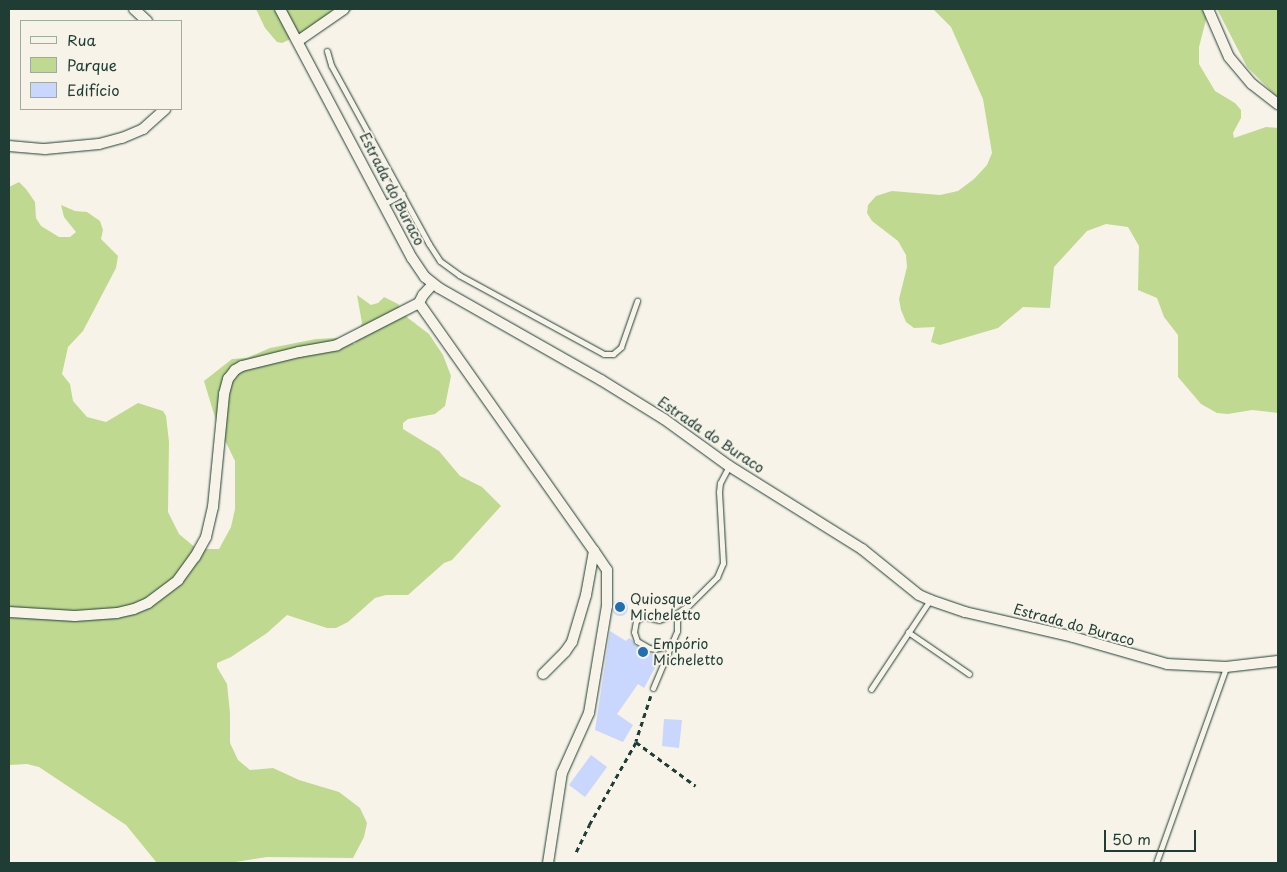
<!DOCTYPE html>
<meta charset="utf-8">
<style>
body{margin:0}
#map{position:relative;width:1287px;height:872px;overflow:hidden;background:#f7f3e8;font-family:"Playpen Sans",sans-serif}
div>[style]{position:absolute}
.green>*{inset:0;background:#bfd990}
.building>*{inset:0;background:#c9d6fd}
.round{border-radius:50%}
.path>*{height:2.5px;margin-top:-1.25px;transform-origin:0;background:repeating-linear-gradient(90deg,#1f3d34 0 5px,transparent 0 9px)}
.roads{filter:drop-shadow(0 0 1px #1f3d34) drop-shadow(0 0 1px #1f3d34)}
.lane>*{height:5px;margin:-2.5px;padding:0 2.5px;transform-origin:2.5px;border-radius:2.5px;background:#f7f3e8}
.street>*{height:10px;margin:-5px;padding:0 5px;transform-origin:5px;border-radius:5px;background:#f7f3e8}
.dots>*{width:14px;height:14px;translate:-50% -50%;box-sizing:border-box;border:2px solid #f7f3e8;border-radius:50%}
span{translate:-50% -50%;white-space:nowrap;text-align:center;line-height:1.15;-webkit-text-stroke:4px #f7f3e8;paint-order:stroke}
.street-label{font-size:14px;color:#1f3d34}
.poi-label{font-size:14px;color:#1f3d34}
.left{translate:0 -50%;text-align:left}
.frame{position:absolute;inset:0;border:10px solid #1f3d34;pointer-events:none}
.legend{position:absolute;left:20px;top:20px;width:162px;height:90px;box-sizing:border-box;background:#f7f3e8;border:1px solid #a1aaa0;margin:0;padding:6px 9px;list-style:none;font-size:15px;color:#1f3d34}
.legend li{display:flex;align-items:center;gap:10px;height:25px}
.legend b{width:25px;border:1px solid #a1aaa0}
.scale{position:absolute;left:1104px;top:830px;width:92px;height:22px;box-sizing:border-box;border:2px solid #1f3d34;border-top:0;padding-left:6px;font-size:15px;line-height:18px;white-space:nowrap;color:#1f3d34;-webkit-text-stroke:4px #f7f3e8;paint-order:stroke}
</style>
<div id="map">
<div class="green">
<i style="clip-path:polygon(256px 9px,355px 9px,282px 43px,277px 42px,265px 28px)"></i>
<i style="clip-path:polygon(933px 9px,1205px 9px,1207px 16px,1199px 47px,1199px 64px,1215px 91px,1235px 103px,1241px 110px,1241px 118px,1233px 133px,1234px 138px,1266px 127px,1278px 128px,1278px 413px,1252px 410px,1228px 414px,1217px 413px,1201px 404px,1178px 377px,1178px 335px,1164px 317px,1157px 298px,1138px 290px,1139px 246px,1128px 227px,1106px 224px,1087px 231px,1054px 267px,1050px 308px,1023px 307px,998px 328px,940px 345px,931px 342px,935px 327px,914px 328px,906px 322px,901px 310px,899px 299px,907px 267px,906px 255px,898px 241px,872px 221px,867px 213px,868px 205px,876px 196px,892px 191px,940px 195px,958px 191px,974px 179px,987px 165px,992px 153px,983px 99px,951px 27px)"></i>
<i style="clip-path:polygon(1217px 9px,1278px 9px,1278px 98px,1247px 67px)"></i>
<i style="clip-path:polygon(19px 182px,26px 189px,35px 202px,36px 218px,41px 226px,59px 237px,70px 237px,76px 232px,64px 217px,61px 205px,75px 211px,87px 212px,100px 221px,103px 230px,101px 239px,118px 256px,116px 268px,83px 331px,68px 347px,62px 374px,70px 384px,73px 401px,87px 417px,106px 422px,138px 403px,163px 411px,166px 416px,169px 442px,168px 512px,179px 534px,197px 549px,219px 549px,231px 527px,235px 509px,235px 461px,217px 424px,204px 381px,232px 359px,247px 358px,270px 348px,316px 339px,337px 338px,355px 344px,362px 323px,357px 295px,371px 305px,378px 303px,384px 297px,398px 304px,408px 318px,429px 334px,443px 355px,451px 376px,445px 406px,435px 414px,408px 419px,403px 423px,403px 429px,439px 451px,460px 476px,482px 487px,501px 506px,452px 560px,444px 563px,408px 595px,386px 595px,375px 598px,348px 622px,336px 628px,327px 628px,287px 615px,267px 633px,231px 657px,217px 663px,217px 667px,227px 684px,230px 713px,230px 743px,238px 760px,250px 770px,273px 768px,299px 780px,339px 792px,360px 808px,367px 823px,364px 837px,353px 858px,267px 857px,229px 863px,157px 863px,126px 825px,39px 767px,27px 764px,9px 765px,9px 187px)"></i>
</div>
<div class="building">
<i class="round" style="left:612px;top:600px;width:16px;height:16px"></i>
<i style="clip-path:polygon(610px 631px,626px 641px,629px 638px,632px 640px,635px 645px,647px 652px,661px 657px,644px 688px,638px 684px,617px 714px,633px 725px,623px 742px,595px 730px)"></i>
<i style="clip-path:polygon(664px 719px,682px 720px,679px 748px,662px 746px)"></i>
<i style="clip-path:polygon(591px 755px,607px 767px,585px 797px,569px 785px)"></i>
</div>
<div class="path">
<i style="left:651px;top:696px;width:48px;rotate:108.1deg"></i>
<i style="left:636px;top:742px;width:74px;rotate:36.3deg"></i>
<i style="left:576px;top:852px;width:30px;rotate:-64deg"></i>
<i style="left:589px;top:825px;width:95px;rotate:-60.5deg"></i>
</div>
<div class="roads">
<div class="lane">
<i style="left:327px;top:51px;width:15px;rotate:74deg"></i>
<i style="left:331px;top:65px;width:204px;rotate:61.3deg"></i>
<i style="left:429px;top:244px;width:20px;rotate:57deg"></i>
<i style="left:440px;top:261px;width:24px;rotate:36deg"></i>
<i style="left:459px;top:275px;width:165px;rotate:28.6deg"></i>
<i style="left:604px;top:354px;width:9px"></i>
<i style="left:613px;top:354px;width:11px;rotate:-41deg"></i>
<i style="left:621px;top:347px;width:49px;rotate:-70.8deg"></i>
<i style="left:384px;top:204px;width:21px;rotate:-29deg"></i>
<i style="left:908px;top:632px;width:74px;rotate:34.5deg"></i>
<i style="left:672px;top:645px;width:17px;rotate:167deg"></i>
<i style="left:655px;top:649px;width:6px;rotate:-171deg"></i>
<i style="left:649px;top:648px;width:14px;rotate:-150deg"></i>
<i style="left:637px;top:641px;width:9px;rotate:-108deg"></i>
<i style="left:634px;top:632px;width:11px;rotate:-80deg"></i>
<i style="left:636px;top:621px;width:9px;rotate:-36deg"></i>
<i style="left:643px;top:616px;width:16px;rotate:14deg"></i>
<i style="left:659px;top:620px;width:19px;rotate:-21deg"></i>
<i style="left:653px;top:688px;width:62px;rotate:-67.2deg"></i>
<i style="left:677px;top:631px;width:18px;rotate:-90deg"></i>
<i style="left:677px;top:613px;width:14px;rotate:-34deg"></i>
<i style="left:689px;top:605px;width:40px;rotate:-45deg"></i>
<i style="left:717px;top:577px;width:15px;rotate:-67deg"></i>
<i style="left:723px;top:563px;width:71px;rotate:-93.2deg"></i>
<i style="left:719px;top:492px;width:9px;rotate:-84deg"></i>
<i style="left:720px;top:483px;width:19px;rotate:-62deg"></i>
<i style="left:871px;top:689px;width:107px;rotate:-56.5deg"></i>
<i style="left:1156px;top:863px;width:208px;rotate:-70.3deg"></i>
</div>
<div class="street">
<i style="left:134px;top:9px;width:18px;rotate:43deg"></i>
<i style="left:280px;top:9px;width:282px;rotate:62.1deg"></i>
<i style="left:412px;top:258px;width:23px;rotate:56deg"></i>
<i style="left:425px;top:277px;width:18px;rotate:38deg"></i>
<i style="left:439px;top:288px;width:186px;rotate:29.6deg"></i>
<i style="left:601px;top:380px;width:74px;rotate:31.8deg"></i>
<i style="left:664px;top:419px;width:80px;rotate:35.9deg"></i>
<i style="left:729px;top:466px;width:157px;rotate:32deg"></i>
<i style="left:862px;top:549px;width:73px;rotate:38.9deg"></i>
<i style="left:919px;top:595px;width:12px;rotate:24deg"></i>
<i style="left:930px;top:600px;width:37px;rotate:19deg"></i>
<i style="left:965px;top:612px;width:111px;rotate:13deg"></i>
<i style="left:1073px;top:637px;width:98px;rotate:16deg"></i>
<i style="left:1167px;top:664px;width:59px;rotate:2.9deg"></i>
<i style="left:1226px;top:667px;width:52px;rotate:-6.6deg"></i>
<i style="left:1208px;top:9px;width:52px;rotate:66.4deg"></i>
<i style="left:1229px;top:57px;width:35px;rotate:50deg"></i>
<i style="left:1252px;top:84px;width:33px;rotate:38deg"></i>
<i style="left:298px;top:41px;width:56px;rotate:-34.8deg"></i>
<i style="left:9px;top:146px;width:36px;rotate:5deg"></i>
<i style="left:45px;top:149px;width:54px;rotate:-5.3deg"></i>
<i style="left:99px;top:144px;width:24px;rotate:-15deg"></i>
<i style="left:122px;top:138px;width:23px;rotate:-23deg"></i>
<i style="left:143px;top:129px;width:30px;rotate:-42deg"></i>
<i style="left:433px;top:284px;width:15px;rotate:132deg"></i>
<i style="left:423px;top:295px;width:9px;rotate:117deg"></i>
<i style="left:419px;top:303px;width:304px;rotate:54.8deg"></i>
<i style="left:594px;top:551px;width:45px;rotate:100.3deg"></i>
<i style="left:586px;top:595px;width:49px;rotate:106.6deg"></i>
<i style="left:572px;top:642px;width:12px;rotate:125deg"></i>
<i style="left:565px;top:652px;width:31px;rotate:135deg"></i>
<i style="left:9px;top:612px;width:66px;rotate:3.5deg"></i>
<i style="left:75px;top:616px;width:42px;rotate:-4.1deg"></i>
<i style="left:117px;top:613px;width:17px;rotate:-13deg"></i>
<i style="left:134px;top:609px;width:15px;rotate:-23deg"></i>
<i style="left:148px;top:603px;width:38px;rotate:-37deg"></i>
<i style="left:178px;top:580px;width:29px;rotate:-54deg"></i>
<i style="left:195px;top:557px;width:23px;rotate:-61deg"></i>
<i style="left:206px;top:537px;width:31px;rotate:-77deg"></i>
<i style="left:213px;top:507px;width:114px;rotate:-84.4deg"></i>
<i style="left:224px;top:394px;width:16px;rotate:-75deg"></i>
<i style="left:228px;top:379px;width:11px;rotate:-52deg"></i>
<i style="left:235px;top:370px;width:8px;rotate:-30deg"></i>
<i style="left:242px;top:366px;width:59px;rotate:-13.8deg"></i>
<i style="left:299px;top:352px;width:39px;rotate:-10deg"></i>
<i style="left:337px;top:345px;width:92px;rotate:-27.1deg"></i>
<i style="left:548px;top:863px;width:91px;rotate:-81.2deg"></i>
<i style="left:562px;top:773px;width:66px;rotate:-65.8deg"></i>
<i style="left:589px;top:713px;width:109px;rotate:-80.5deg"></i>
<i style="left:607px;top:606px;width:36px;rotate:-90deg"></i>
<i style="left:607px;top:570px;width:23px;rotate:-124deg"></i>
</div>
</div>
<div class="dots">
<i style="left:620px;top:607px;background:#1f6fb2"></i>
<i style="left:643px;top:652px;background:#1f6fb2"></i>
</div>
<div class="street-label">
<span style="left:392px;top:189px;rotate:63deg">Estrada do Buraco</span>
<span style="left:711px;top:435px;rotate:34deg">Estrada do Buraco</span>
<span style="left:1074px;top:625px;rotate:15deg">Estrada do Buraco</span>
</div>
<div class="poi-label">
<span class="left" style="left:630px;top:607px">Quiosque<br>Micheletto</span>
<span class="left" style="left:653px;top:652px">Empório<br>Micheletto</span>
</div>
<div class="frame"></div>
<ul class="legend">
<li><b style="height:6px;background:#f7f3e8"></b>Rua</li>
<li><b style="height:14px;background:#bfd990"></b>Parque</li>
<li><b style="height:14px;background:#c9d6fd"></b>Edifício</li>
</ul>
<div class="scale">50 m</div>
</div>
